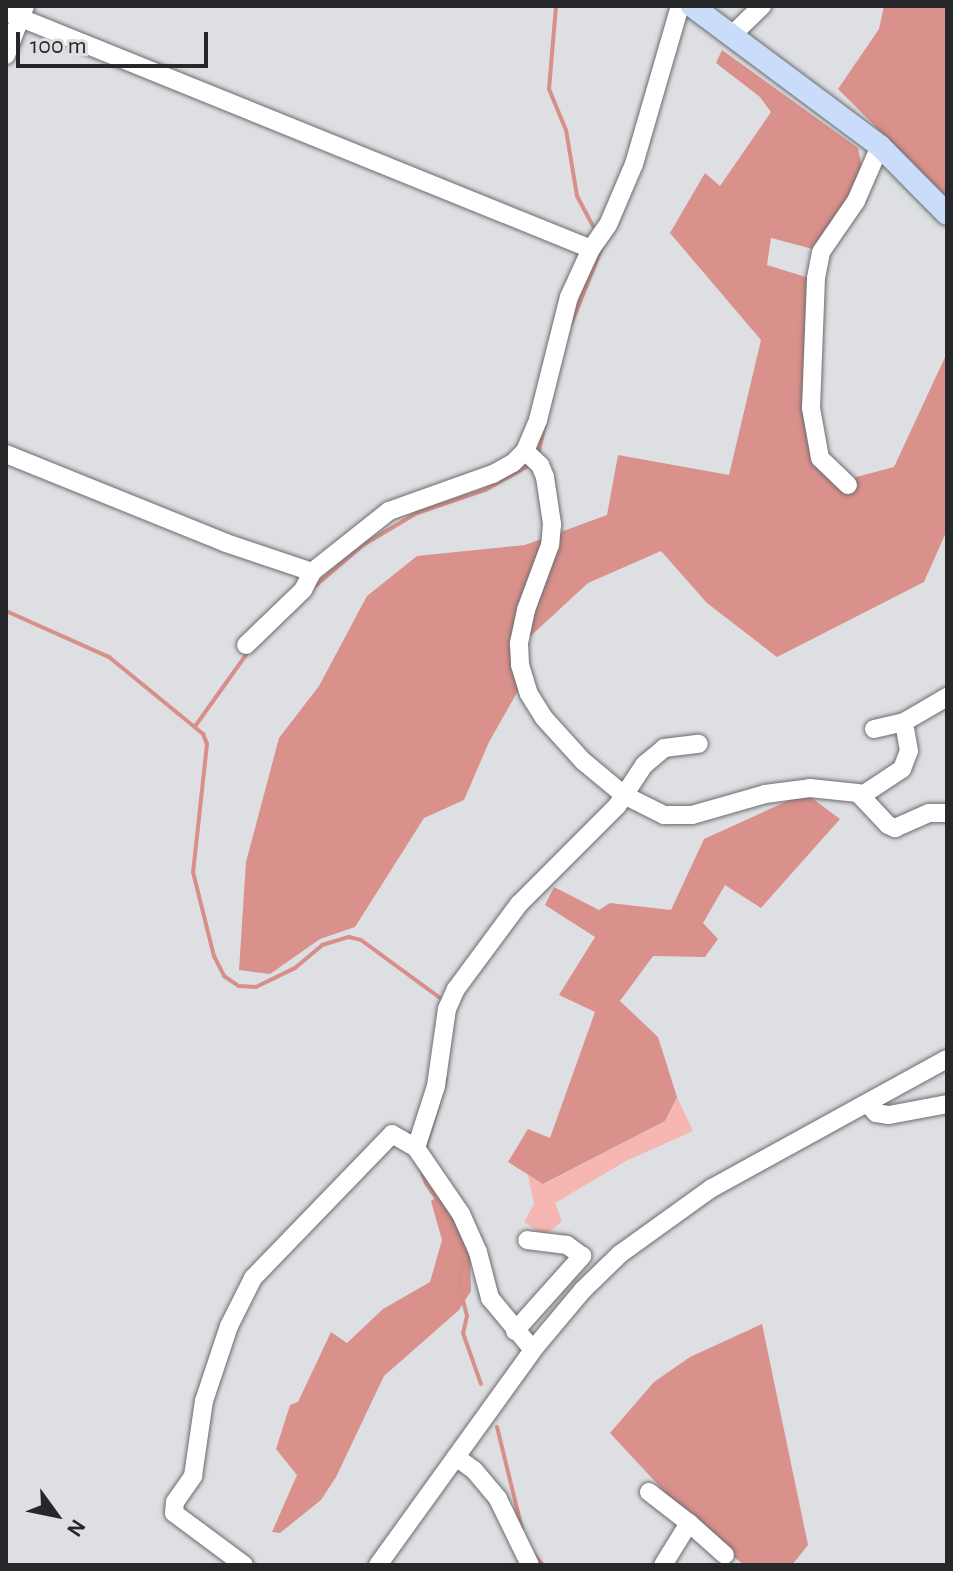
<!DOCTYPE html>
<style>
body{margin:0}
#map{position:relative;width:953px;height:1571px;overflow:hidden;background:#dddfe2;font-family:"Alegreya Sans",sans-serif}
div>[style]{position:absolute}
.green>*{inset:0;background:#f6b6b1}
.forest>*{inset:0;background:#da908b}
.stream>*{height:4px;margin:-2px;padding:0 2px;transform-origin:2px;border-radius:2px;background:#d88f8a}
.roads{filter:drop-shadow(0 0 2px #6a6c6f) drop-shadow(0 0 2px #6a6c6f)}
.minor>*{height:18px;margin:-9px;padding:0 9px;transform-origin:9px;border-radius:9px;background:#fff}
.major>*{height:22px;margin:-11px;padding:0 11px;transform-origin:11px;border-radius:11px;background:#c9dcf9}
span{translate:-50% -50%;white-space:nowrap;text-align:center;line-height:1.15;-webkit-text-stroke:6px #dddfe2;paint-order:stroke}
.frame{position:absolute;inset:0;border:8px solid #262728;pointer-events:none}
.north{position:absolute;left:16px;top:1475px;width:80px;height:80px;-webkit-text-stroke:6px #dddfe2;paint-order:stroke;rotate:123deg;font-size:22px;font-weight:700;line-height:32px;text-align:center;color:#262728}
.north::after{content:'';display:block;margin:auto;width:28px;height:36px;background:#262728;clip-path:polygon(50% 0,100% 100%,50% 72%,0 100%)}
.scale{position:absolute;left:16px;top:32px;width:192px;height:36px;box-sizing:border-box;border:4px solid #262728;border-top:0;padding-left:10px;font-size:24px;line-height:28px;white-space:nowrap;color:#262728;-webkit-text-stroke:6px #dddfe2;paint-order:stroke}
</style>
<div id="map">
<div class="green">
<i style="clip-path:polygon(677px 1097px,693px 1131px,626px 1161px,555px 1203px,562px 1221px,545px 1236px,524px 1222px,534px 1204px,528px 1175px,544px 1184px,665px 1121px)"></i>
</div>
<div class="forest">
<i style="clip-path:polygon(884px 6px,947px 6px,947px 198px,838px 89px,879px 29px)"></i>
<i style="clip-path:polygon(722px 50px,858px 148px,864px 177px,813px 249px,771px 238px,767px 265px,809px 278px,809px 409px,834px 483px,894px 467px,947px 353px,947px 530px,924px 582px,777px 657px,707px 603px,661px 551px,588px 583px,523px 643px,527px 675px,489px 742px,464px 800px,424px 818px,355px 927px,320px 939px,270px 974px,239px 970px,246px 862px,279px 738px,319px 686px,367px 596px,417px 556px,525px 545px,607px 515px,618px 455px,729px 475px,761px 340px,670px 233px,705px 173px,720px 186px,771px 112px,760px 97px,716px 63px)"></i>
<i style="clip-path:polygon(805px 793px,840px 819px,761px 908px,725px 885px,703px 923px,718px 939px,705px 957px,653px 956px,620px 1001px,658px 1037px,677px 1097px,665px 1121px,543px 1184px,508px 1162px,528px 1129px,550px 1138px,595px 1012px,559px 995px,595px 937px,545px 905px,554px 887px,599px 910px,610px 903px,671px 910px,704px 839px)"></i>
<i style="clip-path:polygon(441px 1193px,460px 1224px,470px 1257px,471px 1291px,459px 1310px,384px 1376px,336px 1477px,321px 1500px,280px 1533px,272px 1532px,297px 1475px,276px 1449px,290px 1405px,298px 1402px,331px 1332px,347px 1343px,383px 1309px,430px 1282px,442px 1240px,431px 1201px)"></i>
<i style="clip-path:polygon(762px 1324px,808px 1545px,792px 1565px,744px 1565px,702px 1532px,610px 1433px,654px 1382px,690px 1357px)"></i>
</div>
<div class="stream">
<i style="left:556px;top:6px;width:83px;rotate:94.8deg"></i>
<i style="left:549px;top:89px;width:44px;rotate:67.5deg"></i>
<i style="left:566px;top:130px;width:67px;rotate:80.5deg"></i>
<i style="left:577px;top:196px;width:34px;rotate:62deg"></i>
<i style="left:571px;top:324px;width:85px;rotate:-67.9deg"></i>
<i style="left:538px;top:455px;width:35px;rotate:-77deg"></i>
<i style="left:314px;top:587px;width:65px;rotate:-40.6deg"></i>
<i style="left:363px;top:545px;width:63px;rotate:-30.7deg"></i>
<i style="left:417px;top:513px;width:72px;rotate:-18.7deg"></i>
<i style="left:485px;top:490px;width:51px;rotate:-29.1deg"></i>
<i style="left:6px;top:611px;width:113px;rotate:24.1deg"></i>
<i style="left:109px;top:657px;width:122px;rotate:39.3deg"></i>
<i style="left:203px;top:734px;width:11px;rotate:68deg"></i>
<i style="left:207px;top:744px;width:129px;rotate:96.2deg"></i>
<i style="left:193px;top:872px;width:87px;rotate:76deg"></i>
<i style="left:214px;top:956px;width:22px;rotate:63deg"></i>
<i style="left:224px;top:976px;width:18px;rotate:34deg"></i>
<i style="left:239px;top:986px;width:17px;rotate:3deg"></i>
<i style="left:256px;top:987px;width:43px;rotate:-26deg"></i>
<i style="left:295px;top:968px;width:35px;rotate:-40deg"></i>
<i style="left:322px;top:945px;width:28px;rotate:-17deg"></i>
<i style="left:349px;top:937px;width:12px;rotate:14deg"></i>
<i style="left:361px;top:940px;width:97px;rotate:36.2deg"></i>
<i style="left:196px;top:725px;width:90px;rotate:-54.5deg"></i>
<i style="left:425px;top:1150px;width:74px;rotate:-73.5deg"></i>
<i style="left:419px;top:1164px;width:20px;rotate:70deg"></i>
<i style="left:426px;top:1183px;width:55px;rotate:55.4deg"></i>
<i style="left:457px;top:1228px;width:23px;rotate:72deg"></i>
<i style="left:464px;top:1250px;width:34px;rotate:98deg"></i>
<i style="left:459px;top:1284px;width:33px;rotate:76deg"></i>
<i style="left:467px;top:1316px;width:17px;rotate:103deg"></i>
<i style="left:463px;top:1333px;width:54px;rotate:70.6deg"></i>
<i style="left:497px;top:1427px;width:105px;rotate:76.2deg"></i>
<i style="left:534px;top:1555px;width:13px;rotate:48deg"></i>
</div>
<div class="roads">
<div class="minor">
<i style="left:6px;top:12px;width:631px;rotate:22.05deg"></i>
<i style="left:732px;top:35px;width:42px;rotate:-44deg"></i>
<i style="left:6px;top:55px;width:53px;rotate:-68.8deg"></i>
<i style="left:525px;top:451px;width:21px;rotate:43deg"></i>
<i style="left:540px;top:465px;width:13px;rotate:67deg"></i>
<i style="left:545px;top:477px;width:48px;rotate:81.5deg"></i>
<i style="left:552px;top:524px;width:21px;rotate:95deg"></i>
<i style="left:550px;top:545px;width:69px;rotate:110.3deg"></i>
<i style="left:526px;top:610px;width:35px;rotate:102deg"></i>
<i style="left:519px;top:644px;width:21px;rotate:87deg"></i>
<i style="left:520px;top:665px;width:30px;rotate:73deg"></i>
<i style="left:529px;top:694px;width:28px;rotate:58deg"></i>
<i style="left:544px;top:718px;width:58px;rotate:47.8deg"></i>
<i style="left:583px;top:761px;width:53px;rotate:39.7deg"></i>
<i style="left:624px;top:795px;width:45px;rotate:26.6deg"></i>
<i style="left:664px;top:815px;width:28px"></i>
<i style="left:692px;top:815px;width:76px;rotate:-16deg"></i>
<i style="left:765px;top:794px;width:45px;rotate:-7.6deg"></i>
<i style="left:810px;top:788px;width:48px;rotate:5.9deg"></i>
<i style="left:858px;top:793px;width:44px;rotate:46.8deg"></i>
<i style="left:888px;top:825px;width:8px;rotate:23deg"></i>
<i style="left:895px;top:828px;width:37px;rotate:-24deg"></i>
<i style="left:929px;top:813px;width:18px"></i>
<i style="left:6px;top:454px;width:237px;rotate:22deg"></i>
<i style="left:226px;top:543px;width:91px;rotate:18.6deg"></i>
<i style="left:312px;top:572px;width:98px;rotate:-38.4deg"></i>
<i style="left:389px;top:511px;width:110px;rotate:-19.6deg"></i>
<i style="left:493px;top:474px;width:23px;rotate:-29deg"></i>
<i style="left:513px;top:463px;width:17px;rotate:-45deg"></i>
<i style="left:525px;top:451px;width:34px;rotate:-67deg"></i>
<i style="left:538px;top:420px;width:127px;rotate:-75.9deg"></i>
<i style="left:569px;top:297px;width:53px;rotate:-65.4deg"></i>
<i style="left:591px;top:249px;width:29px;rotate:-55deg"></i>
<i style="left:608px;top:225px;width:66px;rotate:-66.9deg"></i>
<i style="left:634px;top:164px;width:165px;rotate:-73.8deg"></i>
<i style="left:848px;top:485px;width:39px;rotate:-136deg"></i>
<i style="left:820px;top:458px;width:51px;rotate:-100.2deg"></i>
<i style="left:811px;top:408px;width:130px;rotate:-87.8deg"></i>
<i style="left:816px;top:278px;width:26px;rotate:-79deg"></i>
<i style="left:821px;top:252px;width:62px;rotate:-55.5deg"></i>
<i style="left:856px;top:201px;width:60px;rotate:-66.4deg"></i>
<i style="left:246px;top:645px;width:79px;rotate:-44deg"></i>
<i style="left:303px;top:590px;width:20px;rotate:-63deg"></i>
<i style="left:874px;top:729px;width:31px;rotate:-13deg"></i>
<i style="left:861px;top:796px;width:49px;rotate:-33.4deg"></i>
<i style="left:902px;top:769px;width:19px;rotate:-69deg"></i>
<i style="left:909px;top:751px;width:29px;rotate:-100deg"></i>
<i style="left:904px;top:722px;width:50px;rotate:-30.2deg"></i>
<i style="left:868px;top:1104px;width:12px;rotate:48deg"></i>
<i style="left:876px;top:1113px;width:13px;rotate:9deg"></i>
<i style="left:889px;top:1115px;width:59px;rotate:-10.7deg"></i>
<i style="left:416px;top:1148px;width:65px;rotate:-72.1deg"></i>
<i style="left:436px;top:1086px;width:78px;rotate:-81.9deg"></i>
<i style="left:447px;top:1009px;width:22px;rotate:-66deg"></i>
<i style="left:456px;top:989px;width:106px;rotate:-53.5deg"></i>
<i style="left:519px;top:904px;width:139px;rotate:-45deg"></i>
<i style="left:617px;top:806px;width:49px;rotate:-56.6deg"></i>
<i style="left:644px;top:765px;width:26px;rotate:-40deg"></i>
<i style="left:664px;top:748px;width:35px;rotate:-7deg"></i>
<i style="left:515px;top:1331px;width:101px;rotate:-48.2deg"></i>
<i style="left:582px;top:1256px;width:19px;rotate:-144deg"></i>
<i style="left:567px;top:1245px;width:40px;rotate:-172.9deg"></i>
<i style="left:456px;top:1457px;width:22px;rotate:36deg"></i>
<i style="left:474px;top:1470px;width:38px;rotate:50deg"></i>
<i style="left:498px;top:1499px;width:73px;rotate:64.1deg"></i>
<i style="left:649px;top:1492px;width:51px;rotate:37.8deg"></i>
<i style="left:689px;top:1523px;width:49px;rotate:121.8deg"></i>
<i style="left:689px;top:1523px;width:48px;rotate:41.6deg"></i>
<i style="left:244px;top:1565px;width:87px;rotate:-143.4deg"></i>
<i style="left:174px;top:1513px;width:11px;rotate:-85deg"></i>
<i style="left:175px;top:1502px;width:32px;rotate:-55deg"></i>
<i style="left:193px;top:1476px;width:76px;rotate:-81.7deg"></i>
<i style="left:204px;top:1401px;width:79px;rotate:-71.6deg"></i>
<i style="left:229px;top:1326px;width:54px;rotate:-63.4deg"></i>
<i style="left:253px;top:1278px;width:200px;rotate:-46deg"></i>
<i style="left:392px;top:1134px;width:28px;rotate:30deg"></i>
<i style="left:416px;top:1148px;width:80px;rotate:55.7deg"></i>
<i style="left:461px;top:1214px;width:42px;rotate:65.9deg"></i>
<i style="left:478px;top:1252px;width:48px;rotate:75.4deg"></i>
<i style="left:490px;top:1298px;width:67px;rotate:50.4deg"></i>
<i style="left:378px;top:1565px;width:270px;rotate:-54.2deg"></i>
<i style="left:536px;top:1346px;width:73px;rotate:-50deg"></i>
<i style="left:583px;top:1290px;width:52px;rotate:-44.2deg"></i>
<i style="left:620px;top:1254px;width:113px;rotate:-35.7deg"></i>
<i style="left:712px;top:1188px;width:268px;rotate:-28.8deg"></i>
</div>
<div class="major">
<i style="left:692px;top:6px;width:234px;rotate:36.7deg"></i>
<i style="left:880px;top:146px;width:95px;rotate:45.4deg"></i>
</div>
</div>
<div class="frame"></div>
<div class="north">N</div>
<div class="scale">100 m</div>
</div>
